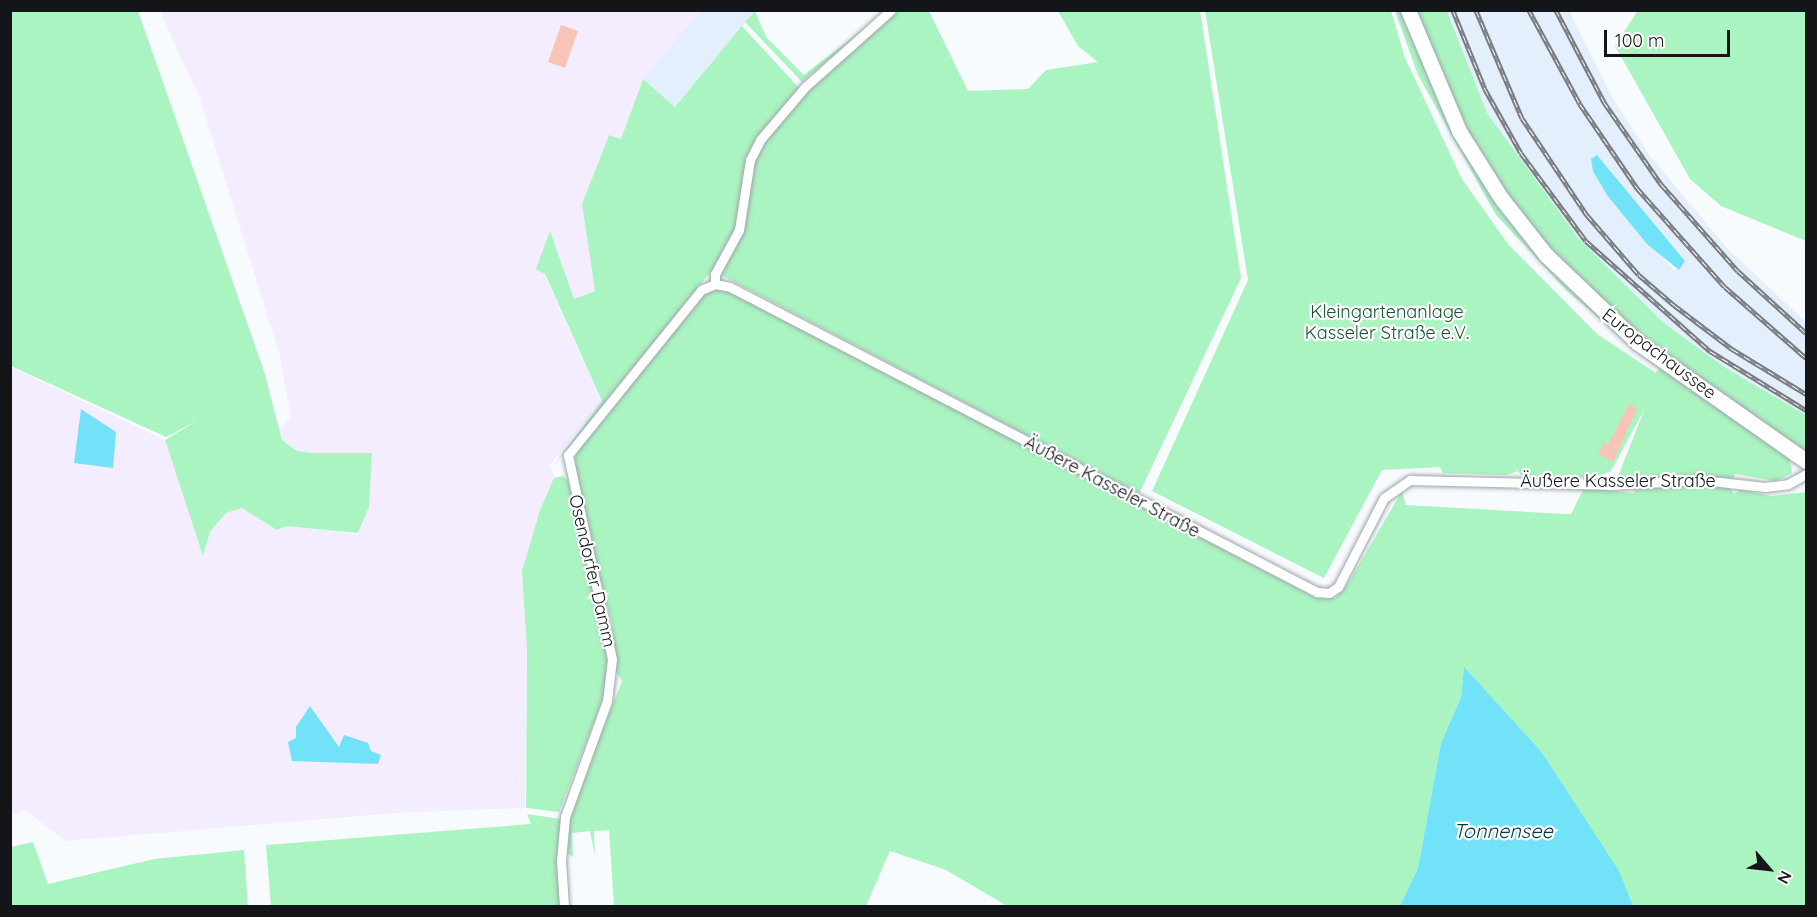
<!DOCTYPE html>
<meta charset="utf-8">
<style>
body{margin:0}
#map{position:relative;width:1817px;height:917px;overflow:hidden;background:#f8fbfe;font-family:Quicksand,sans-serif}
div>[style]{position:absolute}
.built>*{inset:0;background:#e3effd}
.industrial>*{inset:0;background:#f3edff}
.green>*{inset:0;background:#aaf4c1}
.water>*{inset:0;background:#72e2f9}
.building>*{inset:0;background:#f9c4b6}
.roads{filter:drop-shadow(0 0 2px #9ea4ab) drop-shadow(0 0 2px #9ea4ab)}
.minor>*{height:9px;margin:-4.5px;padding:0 4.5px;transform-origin:4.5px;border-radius:4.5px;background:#fff}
.primary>*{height:15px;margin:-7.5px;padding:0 7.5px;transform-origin:7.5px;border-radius:7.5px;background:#fff}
.rail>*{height:4.5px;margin-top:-2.25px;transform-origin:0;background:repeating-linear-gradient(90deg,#fff 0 7px,#797b7e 0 14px);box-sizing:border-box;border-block:2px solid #797b7e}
span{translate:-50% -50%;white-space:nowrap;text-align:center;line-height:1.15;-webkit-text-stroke:4.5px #fff;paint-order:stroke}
.park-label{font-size:18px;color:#195230}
.street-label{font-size:18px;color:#131518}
.water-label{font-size:20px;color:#003842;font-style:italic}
.frame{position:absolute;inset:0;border:12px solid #131518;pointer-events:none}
.north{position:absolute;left:1739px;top:839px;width:60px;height:60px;-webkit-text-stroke:4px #fff;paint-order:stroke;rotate:118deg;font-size:16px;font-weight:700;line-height:24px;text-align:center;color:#131518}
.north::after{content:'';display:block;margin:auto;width:21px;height:27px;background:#131518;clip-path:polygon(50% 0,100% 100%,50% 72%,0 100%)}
.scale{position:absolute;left:1604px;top:30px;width:126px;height:27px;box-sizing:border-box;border:3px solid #131518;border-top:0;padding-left:8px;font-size:18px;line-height:21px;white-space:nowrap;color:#131518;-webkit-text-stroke:4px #fff;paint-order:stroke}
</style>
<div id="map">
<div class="built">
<i style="clip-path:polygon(700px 11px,754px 12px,675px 107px,643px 79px)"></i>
<i style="clip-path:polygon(evenodd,1447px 11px,1569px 11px,1613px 99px,1650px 156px,1727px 248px,1806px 322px,1806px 415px,1726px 368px,1664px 323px,1579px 239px,1487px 113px,1447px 11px,1604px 160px,1617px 183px,1684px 261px,1674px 270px,1607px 195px,1604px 160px)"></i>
</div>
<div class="industrial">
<i style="clip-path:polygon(160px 11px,700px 11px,643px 79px,621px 139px,609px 135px,582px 204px,595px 291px,574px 299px,550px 232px,544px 274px,602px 401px,550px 465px,556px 482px,540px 510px,522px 571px,527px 651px,525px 808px,394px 813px,65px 841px,26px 810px,11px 816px,11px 367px,165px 440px,203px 555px,210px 532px,226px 513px,243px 508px,277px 530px,287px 523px,358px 535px,369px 507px,372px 454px,312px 453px,297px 451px,282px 440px,279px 429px,291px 418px,280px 356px,200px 99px)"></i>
</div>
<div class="green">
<i style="clip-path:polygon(11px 10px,138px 11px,264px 371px,282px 440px,297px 451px,312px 453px,372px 453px,369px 507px,358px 533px,286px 526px,277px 530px,242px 508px,226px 513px,210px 532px,203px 556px,165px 440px,197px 421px,166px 437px,11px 366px)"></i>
<i style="clip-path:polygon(1205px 10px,1391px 11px,1405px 58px,1462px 179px,1508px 244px,1597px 334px,1656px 373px,1659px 369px,1567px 291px,1496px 215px,1418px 75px,1395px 11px,1403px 11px,1444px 112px,1560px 278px,1594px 311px,1790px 459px,1792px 473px,1776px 481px,1735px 474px,1734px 478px,1617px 479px,1645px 408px,1611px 471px,1594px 478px,1521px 475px,1518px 471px,1506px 475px,1443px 473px,1440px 467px,1382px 470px,1324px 578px,1152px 491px,1248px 280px)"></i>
<i style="clip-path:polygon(1638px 10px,1806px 11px,1806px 241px,1721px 206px,1690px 179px,1615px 46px)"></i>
<i style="clip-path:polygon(755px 11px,766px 37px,804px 75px,886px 11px,802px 82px,745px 22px)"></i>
<i style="clip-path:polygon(896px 11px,929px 11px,968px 91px,1028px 89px,1046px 70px,1098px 62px,1078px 46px,1058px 11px,1200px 11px,1241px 278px,1139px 494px,719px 274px,730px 253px,749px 172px,761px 143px,815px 80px)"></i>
<i style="clip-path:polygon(1412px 11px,1447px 11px,1487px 113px,1579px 239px,1664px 323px,1726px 368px,1806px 415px,1806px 453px,1643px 340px,1549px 253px,1474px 149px)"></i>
<i style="clip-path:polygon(742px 26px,799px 88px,757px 138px,738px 223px,713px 269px,551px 469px,602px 401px,545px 274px,536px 269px,550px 231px,574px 299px,595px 291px,582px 204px,609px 135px,621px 139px,643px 79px,675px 107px)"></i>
<i style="clip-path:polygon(714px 288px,739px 295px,1316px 598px,1335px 598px,1346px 587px,1402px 491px,1406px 505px,1566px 514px,1571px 514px,1584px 488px,1634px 493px,1636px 487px,1694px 482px,1730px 488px,1734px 494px,1740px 490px,1772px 496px,1806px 492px,1806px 906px,1633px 906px,1618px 871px,1541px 751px,1464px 668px,1461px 697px,1441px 743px,1418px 868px,1400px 906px,1007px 906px,946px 870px,890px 851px,866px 906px,614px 906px,609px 830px,594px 831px,595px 856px,590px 831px,572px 833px,573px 857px,565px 852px,569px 814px,622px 681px,615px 670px,612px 624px,574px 478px,575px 462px,577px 449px,698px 299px)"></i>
<i style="clip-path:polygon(562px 476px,568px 480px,608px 647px,607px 689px,559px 812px,526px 808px,527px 651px,522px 571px,540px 510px,554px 478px)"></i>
<i style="clip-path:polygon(527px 814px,561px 819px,562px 906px,271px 906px,266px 845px,531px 824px)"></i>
<i style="clip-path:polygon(33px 842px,48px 884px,154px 859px,244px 850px,248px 906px,11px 906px,11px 847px)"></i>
</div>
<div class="water">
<i style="clip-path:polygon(1597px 155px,1685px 261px,1679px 270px,1647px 244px,1607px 195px,1593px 171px,1591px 159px)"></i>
<i style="clip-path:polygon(81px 409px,116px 432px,113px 468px,74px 463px)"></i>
<i style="clip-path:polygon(1464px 667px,1541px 751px,1619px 871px,1633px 906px,1400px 906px,1418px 868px,1441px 743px,1461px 697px)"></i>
<i style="clip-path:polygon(310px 706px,339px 747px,344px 735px,368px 743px,371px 751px,381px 755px,378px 764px,292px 761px,288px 742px,296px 738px,296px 727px)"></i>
</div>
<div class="building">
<i style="clip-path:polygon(561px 25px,578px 31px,565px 68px,548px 62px)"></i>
<i style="clip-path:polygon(1629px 404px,1637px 408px,1613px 462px,1598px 454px,1604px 443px,1608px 445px)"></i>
</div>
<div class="roads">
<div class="minor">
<i style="left:715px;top:284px;width:10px;rotate:-90deg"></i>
<i style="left:715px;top:274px;width:50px;rotate:-61.4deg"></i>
<i style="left:739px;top:230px;width:71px;rotate:-81.1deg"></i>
<i style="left:750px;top:160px;width:22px;rotate:-63deg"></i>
<i style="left:760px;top:140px;width:70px;rotate:-49.7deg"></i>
<i style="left:805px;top:87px;width:115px;rotate:-41.8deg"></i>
<i style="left:564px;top:906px;width:45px;rotate:-93.8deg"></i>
<i style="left:561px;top:861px;width:44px;rotate:-84.8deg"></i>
<i style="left:565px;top:817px;width:123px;rotate:-70.1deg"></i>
<i style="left:607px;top:701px;width:42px;rotate:-83.2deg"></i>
<i style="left:612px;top:659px;width:209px;rotate:-102.2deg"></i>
<i style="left:568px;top:455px;width:212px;rotate:-51.1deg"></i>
<i style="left:701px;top:290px;width:15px;rotate:-23deg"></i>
<i style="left:715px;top:284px;width:15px;rotate:11deg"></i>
<i style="left:730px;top:287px;width:662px;rotate:27.46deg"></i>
<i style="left:1317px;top:592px;width:12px;rotate:5deg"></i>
<i style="left:1329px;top:593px;width:11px;rotate:-34deg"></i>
<i style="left:1338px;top:587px;width:100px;rotate:-62.7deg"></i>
<i style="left:1384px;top:498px;width:32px;rotate:-35deg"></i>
<i style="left:1410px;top:480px;width:199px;rotate:1.4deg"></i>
<i style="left:1609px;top:485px;width:93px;rotate:-3.1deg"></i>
<i style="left:1702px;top:480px;width:63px;rotate:6.3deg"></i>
<i style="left:1765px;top:487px;width:23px;rotate:-7deg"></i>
<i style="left:1788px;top:484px;width:21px;rotate:-29deg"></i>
</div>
<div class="primary">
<i style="left:1408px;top:10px;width:131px;rotate:67.1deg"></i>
<i style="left:1459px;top:131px;width:79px;rotate:57.9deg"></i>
<i style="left:1501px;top:198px;width:73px;rotate:51.7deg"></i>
<i style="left:1546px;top:255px;width:127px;rotate:43.7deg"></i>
<i style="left:1638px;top:343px;width:205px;rotate:35.1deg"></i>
</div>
</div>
<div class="rail">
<i style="left:1453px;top:10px;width:85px;rotate:67.9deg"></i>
<i style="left:1485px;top:89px;width:73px;rotate:60.6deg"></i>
<i style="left:1521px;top:153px;width:109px;rotate:53.5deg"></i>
<i style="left:1586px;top:241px;width:166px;rotate:41.6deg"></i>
<i style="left:1710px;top:351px;width:113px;rotate:31.6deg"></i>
<i style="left:1476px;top:10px;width:117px;rotate:66.9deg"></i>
<i style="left:1522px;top:118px;width:117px;rotate:56.2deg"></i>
<i style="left:1587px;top:215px;width:79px;rotate:49.1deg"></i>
<i style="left:1639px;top:275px;width:46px;rotate:40.6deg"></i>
<i style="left:1674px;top:305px;width:73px;rotate:37.2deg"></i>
<i style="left:1732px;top:349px;width:87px;rotate:31.3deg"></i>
<i style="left:1529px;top:10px;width:107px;rotate:61.5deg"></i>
<i style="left:1580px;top:104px;width:102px;rotate:55.8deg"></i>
<i style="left:1637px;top:188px;width:132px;rotate:48.4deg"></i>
<i style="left:1725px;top:287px;width:108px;rotate:41.2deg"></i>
<i style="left:1556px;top:10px;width:104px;rotate:62.4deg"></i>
<i style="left:1604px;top:102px;width:100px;rotate:55.2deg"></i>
<i style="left:1661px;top:184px;width:116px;rotate:48.5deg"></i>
<i style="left:1738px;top:271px;width:92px;rotate:42.4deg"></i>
</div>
<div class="park-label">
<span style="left:1387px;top:323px">Kleingartenanlage<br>Kasseler Straße e.V.</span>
</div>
<div class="street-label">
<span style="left:1659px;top:354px;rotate:37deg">Europachaussee</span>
<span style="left:1618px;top:481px">Äußere Kasseler Straße</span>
<span style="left:1112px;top:487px;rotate:28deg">Äußere Kasseler Straße</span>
<span style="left:592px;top:571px;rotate:77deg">Osendorfer Damm</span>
</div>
<div class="water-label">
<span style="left:1503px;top:830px">Tonnensee</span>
</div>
<div class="frame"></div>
<div class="north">N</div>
<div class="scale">100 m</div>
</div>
